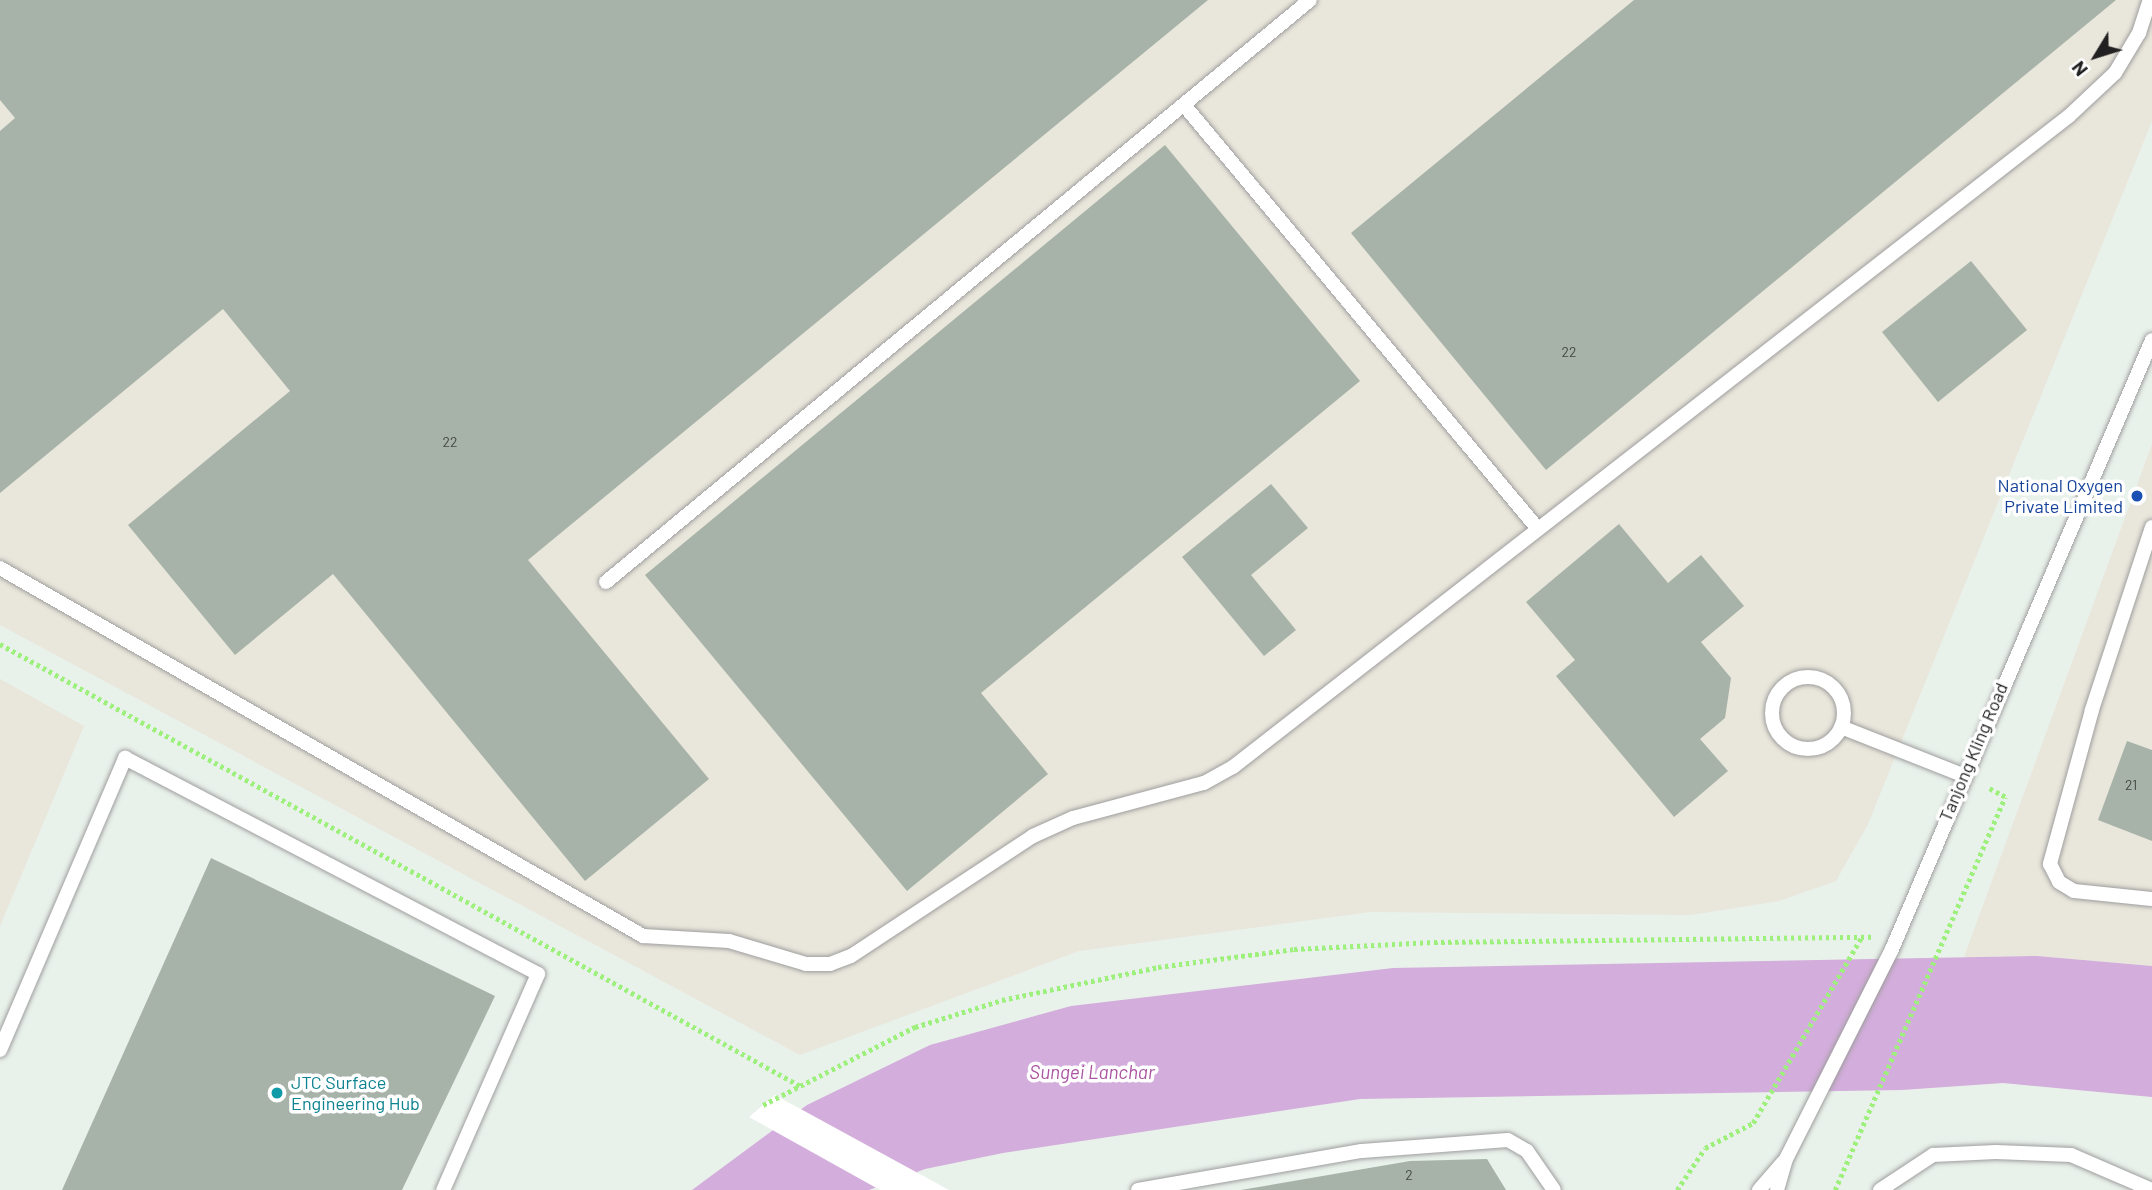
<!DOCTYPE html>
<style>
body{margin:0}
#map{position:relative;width:2152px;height:1190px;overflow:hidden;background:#e9f1eb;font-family:Barlow,sans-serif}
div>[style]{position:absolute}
.industrial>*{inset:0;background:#e9e6db}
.water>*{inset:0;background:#d3addb}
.pier>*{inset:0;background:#fff}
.building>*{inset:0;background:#a7b3a8}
.path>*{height:4.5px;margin-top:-2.25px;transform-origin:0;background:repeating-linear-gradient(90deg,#9df07b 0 3.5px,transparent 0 7px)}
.roads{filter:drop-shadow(0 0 2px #9e9e9e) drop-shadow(0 0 2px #9e9e9e)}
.service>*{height:14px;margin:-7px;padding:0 7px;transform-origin:7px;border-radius:7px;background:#fff}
.service>.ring{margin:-7px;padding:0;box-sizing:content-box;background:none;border:14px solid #fff;border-radius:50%}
.dots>*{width:19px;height:19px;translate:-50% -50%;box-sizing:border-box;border:4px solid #fff;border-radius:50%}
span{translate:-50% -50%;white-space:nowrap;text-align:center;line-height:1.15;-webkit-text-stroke:7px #fff;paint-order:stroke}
.number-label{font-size:14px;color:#424643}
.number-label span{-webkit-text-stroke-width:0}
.transit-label{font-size:18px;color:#164399}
.right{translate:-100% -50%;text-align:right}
.street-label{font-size:18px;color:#212121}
.culture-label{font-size:18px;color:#0d838f}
.left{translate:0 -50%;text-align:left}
.water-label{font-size:19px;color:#ab54a1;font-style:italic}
.north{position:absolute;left:2061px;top:21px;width:70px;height:70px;-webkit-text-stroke:5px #fff;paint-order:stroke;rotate:232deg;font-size:19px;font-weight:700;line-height:28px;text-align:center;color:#212121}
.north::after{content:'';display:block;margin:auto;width:24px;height:32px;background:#212121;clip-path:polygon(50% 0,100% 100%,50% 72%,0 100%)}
</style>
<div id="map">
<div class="industrial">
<i style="clip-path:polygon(0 0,2152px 0,2152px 121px,1868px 824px,1836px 881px,1779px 901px,1691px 915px,1370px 912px,1079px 951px,800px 1055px,0 625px)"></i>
<i style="clip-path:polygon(2152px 444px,2152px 966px,2037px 956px,1964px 957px)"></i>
<i style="clip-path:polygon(0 679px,84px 726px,0 926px)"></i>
</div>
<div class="water">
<i style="clip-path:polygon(2037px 956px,2152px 966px,2152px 1097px,2003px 1083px,1902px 1090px,1360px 1099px,1003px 1153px,925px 1169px,869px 1190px,692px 1190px,807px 1105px,930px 1045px,1071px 1006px,1393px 968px)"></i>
</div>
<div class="pier">
<i style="clip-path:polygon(775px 1095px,949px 1190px,880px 1190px,749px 1117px)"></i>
</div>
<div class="building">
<i style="clip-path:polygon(0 0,1208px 0,528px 560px,709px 779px,585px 881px,333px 574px,235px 655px,128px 525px,290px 391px,223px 309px,0 493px,0 131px,15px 118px,0 100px)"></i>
<i style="clip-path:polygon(1634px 0,2116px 0,1546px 470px,1351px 233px)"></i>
<i style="clip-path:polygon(1165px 145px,1360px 381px,981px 693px,1048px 774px,907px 891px,645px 575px)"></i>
<i style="clip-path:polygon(1971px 261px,2027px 330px,1938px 402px,1882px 332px)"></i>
<i style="clip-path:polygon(1271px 484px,1308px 528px,1251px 575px,1296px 630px,1264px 656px,1182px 557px)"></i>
<i style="clip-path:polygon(1619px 524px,1668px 583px,1701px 555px,1744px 606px,1701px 642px,1731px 678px,1725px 718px,1700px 739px,1728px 771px,1674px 817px,1556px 676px,1575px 660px,1526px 602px)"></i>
<i style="clip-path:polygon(2127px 741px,2152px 750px,2152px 841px,2098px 820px)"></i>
<i style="clip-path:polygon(211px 858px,495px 996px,402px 1190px,62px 1190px)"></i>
<i style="clip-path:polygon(1487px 1159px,1506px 1190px,1241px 1190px,1410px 1161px)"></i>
</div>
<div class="path">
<i style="left:0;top:644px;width:916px;rotate:28.91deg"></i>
<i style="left:763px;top:1105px;width:171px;rotate:-27.2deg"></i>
<i style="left:915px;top:1027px;width:91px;rotate:-17.2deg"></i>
<i style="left:1002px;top:1000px;width:159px;rotate:-11.9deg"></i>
<i style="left:1158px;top:967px;width:137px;rotate:-7.5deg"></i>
<i style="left:1294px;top:949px;width:140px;rotate:-2.9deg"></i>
<i style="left:1434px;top:942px;width:438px;rotate:-0.7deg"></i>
<i style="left:1677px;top:1190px;width:50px;rotate:-56.3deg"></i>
<i style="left:1705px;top:1148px;width:54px;rotate:-27.5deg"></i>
<i style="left:1753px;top:1123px;width:214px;rotate:-59.7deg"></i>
<i style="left:1835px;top:1190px;width:428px;rotate:-66.6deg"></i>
<i style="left:2005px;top:797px;width:19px;rotate:-152deg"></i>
</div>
<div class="roads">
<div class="service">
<i style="left:1184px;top:105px;width:552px;rotate:50.14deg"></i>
<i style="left:2152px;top:527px;width:193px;rotate:108.2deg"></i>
<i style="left:2092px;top:710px;width:160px;rotate:105.3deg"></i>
<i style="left:2050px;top:864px;width:20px;rotate:63deg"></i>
<i style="left:2059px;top:882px;width:17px;rotate:31deg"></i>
<i style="left:2074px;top:891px;width:78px;rotate:5.9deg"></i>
<i style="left:0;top:568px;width:741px;rotate:29.78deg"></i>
<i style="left:643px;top:936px;width:86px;rotate:3.3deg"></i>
<i style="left:729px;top:941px;width:80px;rotate:16.6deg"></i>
<i style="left:806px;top:964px;width:24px"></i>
<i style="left:830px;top:964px;width:22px;rotate:-21deg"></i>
<i style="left:851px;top:956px;width:218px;rotate:-33.4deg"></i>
<i style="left:1033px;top:836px;width:44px;rotate:-24.2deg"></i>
<i style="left:1073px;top:818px;width:136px;rotate:-15deg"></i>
<i style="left:1204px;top:783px;width:33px;rotate:-29deg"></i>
<i style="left:1233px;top:767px;width:1060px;rotate:-37.91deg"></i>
<i style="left:2069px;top:116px;width:63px;rotate:-43.1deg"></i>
<i style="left:2115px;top:73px;width:47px;rotate:-59deg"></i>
<i style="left:2139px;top:33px;width:35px;rotate:-72deg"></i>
<i style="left:606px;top:582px;width:913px;rotate:-39.58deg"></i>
<i class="ring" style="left:1772px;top:677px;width:58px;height:58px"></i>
<i style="left:1841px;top:727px;width:130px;rotate:21.6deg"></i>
<i style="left:0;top:1050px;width:318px;rotate:-66.8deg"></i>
<i style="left:125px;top:758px;width:466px;rotate:27.6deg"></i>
<i style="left:538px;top:974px;width:236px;rotate:113.7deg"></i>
<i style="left:1138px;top:1190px;width:227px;rotate:-9.9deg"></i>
<i style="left:1362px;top:1151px;width:146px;rotate:-4.3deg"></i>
<i style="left:1508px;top:1140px;width:22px;rotate:30deg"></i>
<i style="left:1527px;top:1151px;width:47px;rotate:55.3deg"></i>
<i style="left:1759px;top:1190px;width:37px;rotate:-49deg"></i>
<i style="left:1777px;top:1190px;width:32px;rotate:-74deg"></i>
<i style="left:1786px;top:1159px;width:235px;rotate:-63.2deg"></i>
<i style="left:1892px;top:949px;width:662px;rotate:-66.88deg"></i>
<i style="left:1880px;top:1190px;width:64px;rotate:-33.4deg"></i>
<i style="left:1933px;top:1155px;width:63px;rotate:-2.7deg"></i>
<i style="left:1996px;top:1152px;width:75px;rotate:2.3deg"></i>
<i style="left:2071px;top:1155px;width:88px;rotate:23.4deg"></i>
</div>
</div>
<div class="dots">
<i style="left:2137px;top:496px;background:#1a4fb4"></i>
<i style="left:277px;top:1093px;background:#0f9aa8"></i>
</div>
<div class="number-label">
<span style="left:1569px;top:352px">22</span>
<span style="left:450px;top:442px">22</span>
<span style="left:2131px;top:785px">21</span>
<span style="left:1409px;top:1175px">2</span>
</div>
<div class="transit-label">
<span class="right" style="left:2123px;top:496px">National Oxygen<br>Private Limited</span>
</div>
<div class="street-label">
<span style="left:1973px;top:752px;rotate:-67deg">Tanjong Kling Road</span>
</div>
<div class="culture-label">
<span class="left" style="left:291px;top:1093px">JTC Surface<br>Engineering Hub</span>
</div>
<div class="water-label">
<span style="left:1092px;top:1072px">Sungei Lanchar</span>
</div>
<div class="north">N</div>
</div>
